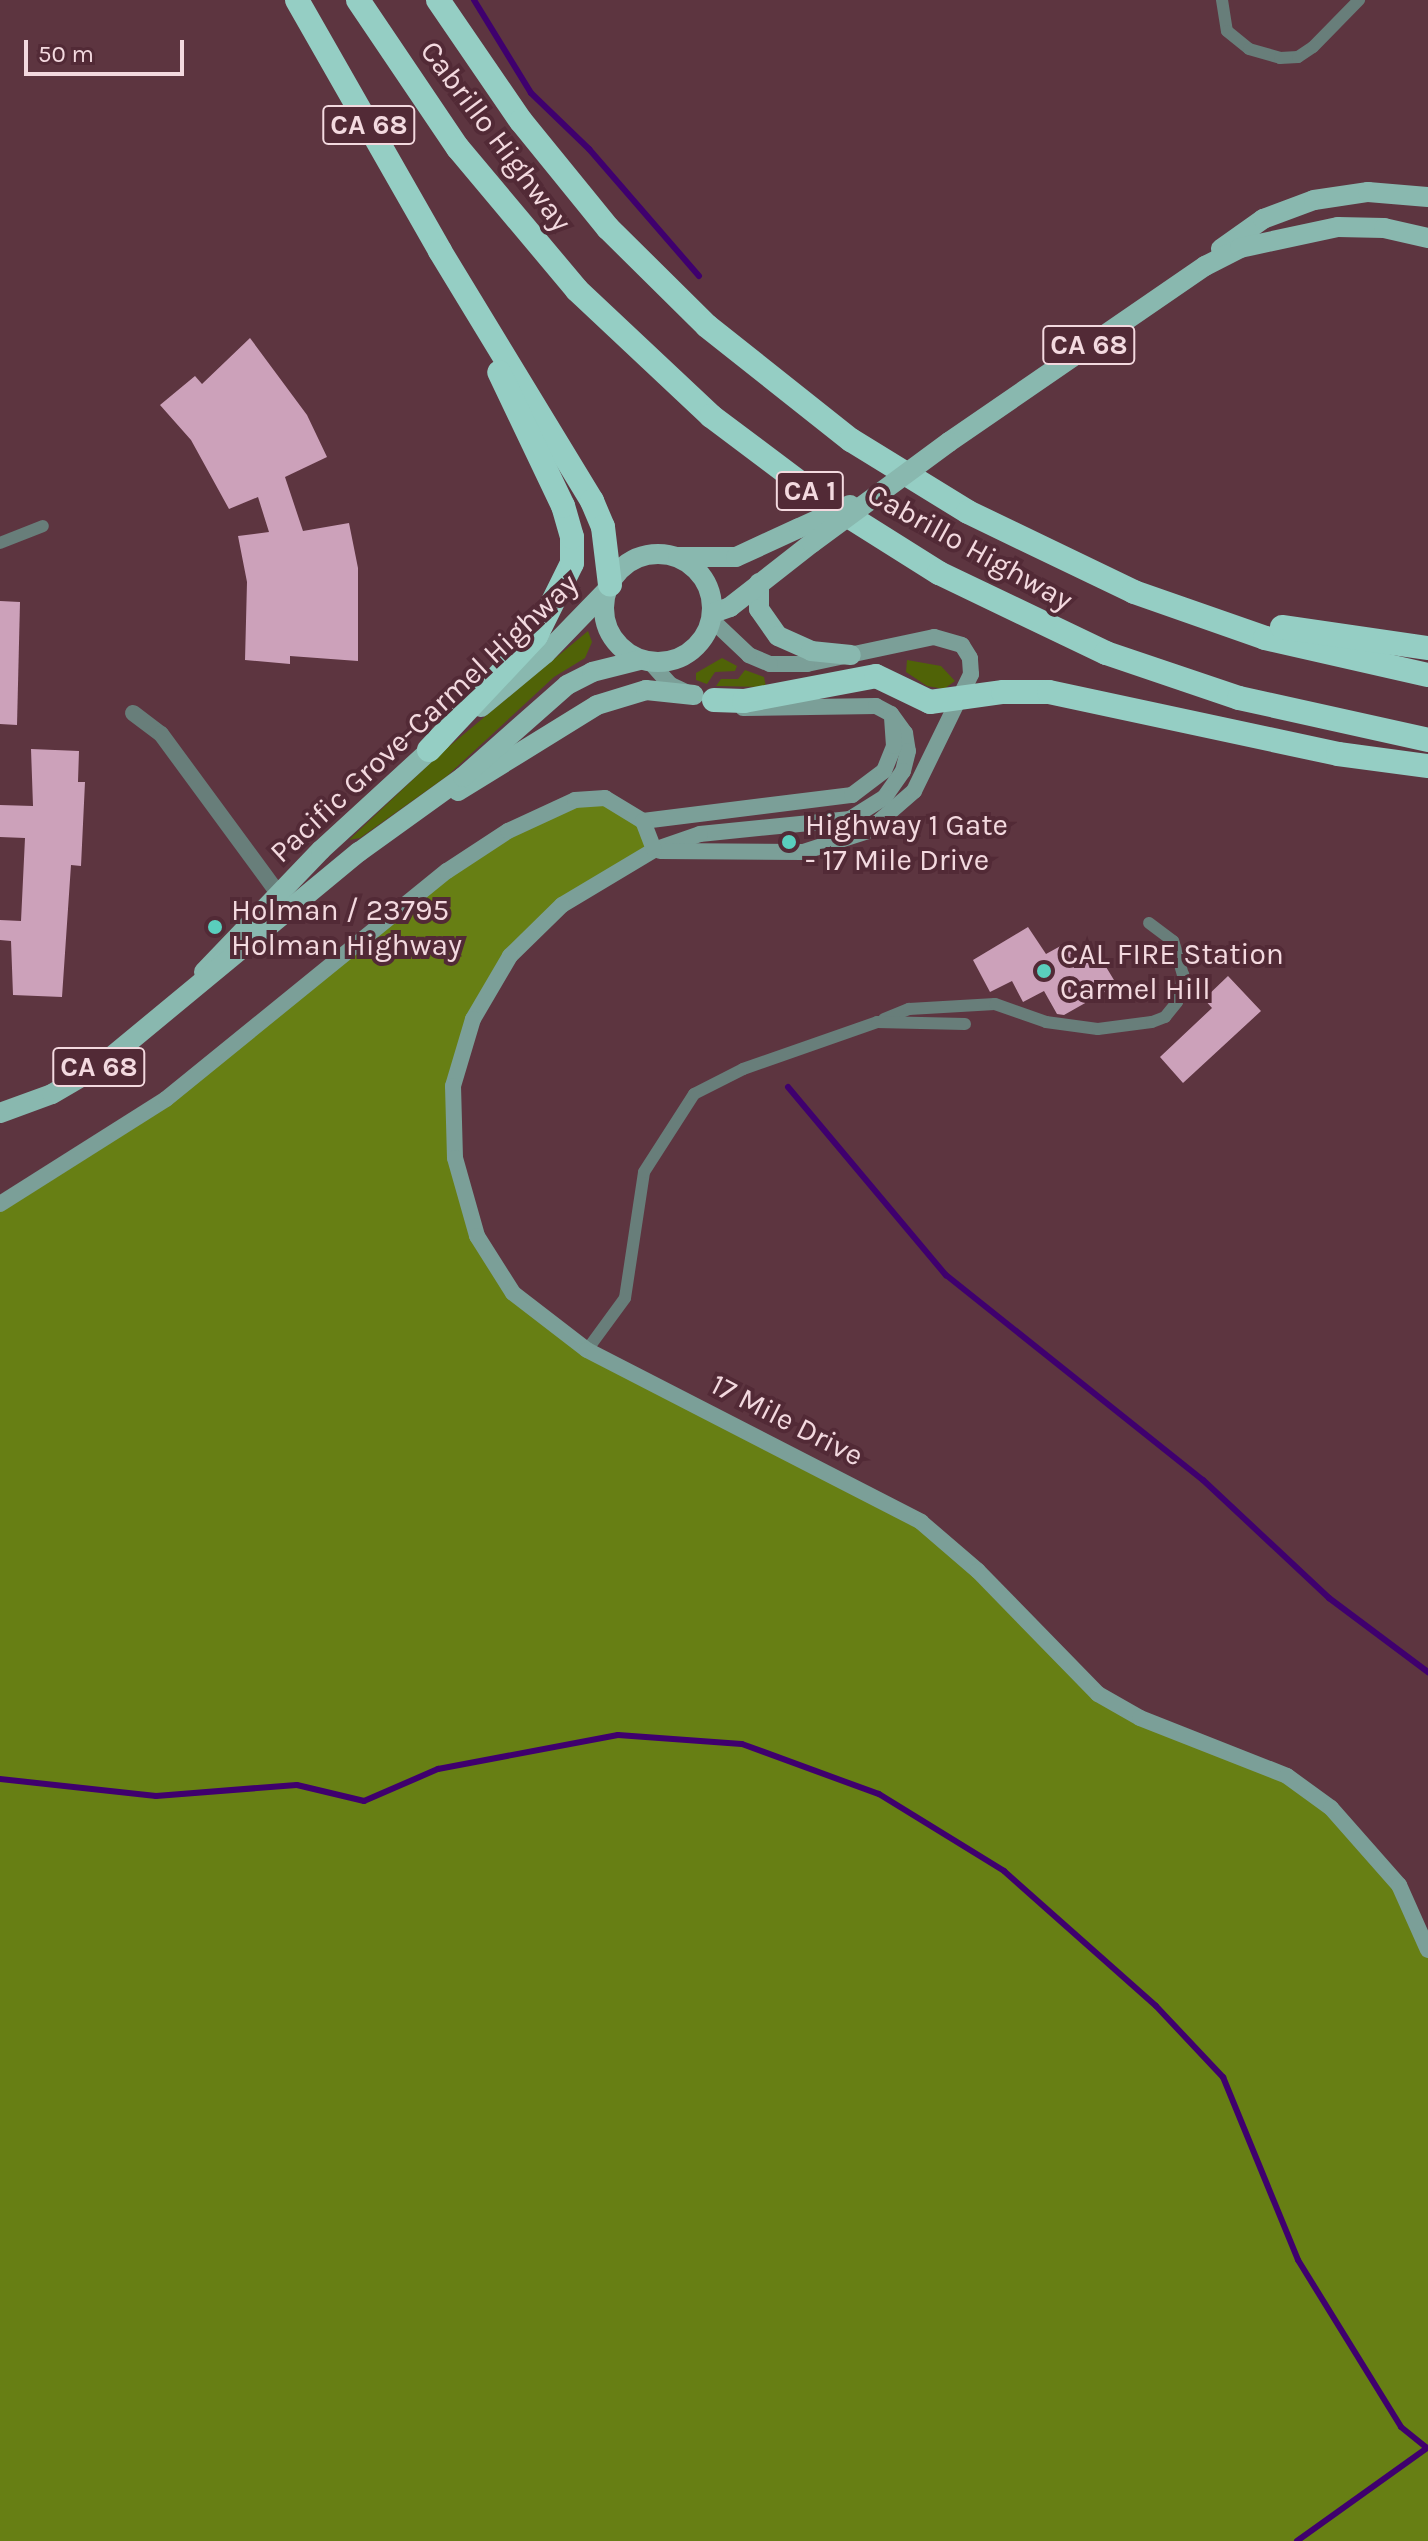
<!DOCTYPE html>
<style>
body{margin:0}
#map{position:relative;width:1428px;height:2541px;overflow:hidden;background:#5d3540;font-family:Karla,sans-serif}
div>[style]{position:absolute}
.green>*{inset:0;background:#506307}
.forest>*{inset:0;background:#677f14}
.stream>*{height:6px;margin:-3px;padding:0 3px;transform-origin:3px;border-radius:3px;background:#3f006e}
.building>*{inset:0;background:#cca1ba}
.lane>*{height:12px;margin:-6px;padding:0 6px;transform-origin:6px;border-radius:6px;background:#687e7a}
.street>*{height:16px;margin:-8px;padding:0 8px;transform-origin:8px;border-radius:8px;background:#687e7a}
.secondary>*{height:16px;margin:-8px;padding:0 8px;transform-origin:8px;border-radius:8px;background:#7b9f98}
.primary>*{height:20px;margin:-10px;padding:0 10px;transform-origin:10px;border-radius:10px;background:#89b8af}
.primary>.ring{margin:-10px;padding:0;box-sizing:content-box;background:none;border:20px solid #89b8af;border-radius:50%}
.highway>*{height:24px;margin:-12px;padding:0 12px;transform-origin:12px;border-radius:12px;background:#95cec4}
.primary-bridge>*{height:20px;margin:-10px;padding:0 10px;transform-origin:10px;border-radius:10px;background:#89b8af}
.dots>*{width:22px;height:22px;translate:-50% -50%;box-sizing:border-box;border:4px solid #522a36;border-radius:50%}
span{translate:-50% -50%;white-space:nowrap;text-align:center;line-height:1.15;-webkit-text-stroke:8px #522a36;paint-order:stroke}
.shield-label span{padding:2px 6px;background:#522a36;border:2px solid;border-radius:6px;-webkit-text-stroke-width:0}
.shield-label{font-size:28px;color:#f3d9df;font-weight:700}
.street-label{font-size:30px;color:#f3d9df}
.poi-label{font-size:30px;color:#f3d9df}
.left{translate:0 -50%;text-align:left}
.scale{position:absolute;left:24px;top:40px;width:160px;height:36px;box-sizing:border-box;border:4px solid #f3d9df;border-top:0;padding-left:10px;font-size:24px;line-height:28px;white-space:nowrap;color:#f3d9df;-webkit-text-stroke:6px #522a36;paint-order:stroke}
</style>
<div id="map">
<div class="green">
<i style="clip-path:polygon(588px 631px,592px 642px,585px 658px,554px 677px,447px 776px,360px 838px,349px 840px,440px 754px)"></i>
<i style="clip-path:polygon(722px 658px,737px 666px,735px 671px,715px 672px,707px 684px,696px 680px,696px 673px)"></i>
<i style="clip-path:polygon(907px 660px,941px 666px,955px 681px,944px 689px,927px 686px,906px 672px)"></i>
<i style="clip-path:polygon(745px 670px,764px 677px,766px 687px,716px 686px,721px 679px,738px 679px)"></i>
</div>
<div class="forest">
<i style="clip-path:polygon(564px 804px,622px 805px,654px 850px,532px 933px,473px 1019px,451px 1122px,477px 1236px,544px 1320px,921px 1522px,1098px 1694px,1287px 1776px,1372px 1849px,1428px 1950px,1428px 2541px,0 2541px,0 1204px,123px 1127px,428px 886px)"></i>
</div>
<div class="stream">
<i style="left:474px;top:0;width:109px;rotate:58.5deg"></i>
<i style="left:531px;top:93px;width:81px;rotate:44deg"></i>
<i style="left:589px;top:149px;width:168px;rotate:49.1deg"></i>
<i style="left:788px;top:1087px;width:246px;rotate:50deg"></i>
<i style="left:946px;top:1275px;width:329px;rotate:38.6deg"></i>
<i style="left:1203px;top:1480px;width:173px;rotate:43.1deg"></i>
<i style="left:1329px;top:1598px;width:124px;rotate:36.8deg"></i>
<i style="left:0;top:1779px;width:157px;rotate:6.2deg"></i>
<i style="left:156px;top:1796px;width:141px;rotate:-4.5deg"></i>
<i style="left:297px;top:1785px;width:69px;rotate:13.4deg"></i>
<i style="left:364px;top:1801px;width:81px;rotate:-23.4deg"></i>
<i style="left:438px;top:1769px;width:183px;rotate:-10.7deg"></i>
<i style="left:618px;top:1735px;width:124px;rotate:4.2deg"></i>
<i style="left:742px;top:1744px;width:146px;rotate:20.1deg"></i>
<i style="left:879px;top:1794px;width:147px;rotate:31.6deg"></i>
<i style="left:1004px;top:1871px;width:203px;rotate:41.6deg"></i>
<i style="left:1156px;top:2006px;width:98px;rotate:46.7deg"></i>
<i style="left:1223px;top:2077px;width:198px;rotate:67.7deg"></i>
<i style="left:1298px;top:2260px;width:196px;rotate:58.3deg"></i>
<i style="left:1401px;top:2427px;width:33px;rotate:39deg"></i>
<i style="left:1297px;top:2541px;width:160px;rotate:-35.6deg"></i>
</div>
<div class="building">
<i style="clip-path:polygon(250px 338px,307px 415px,327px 457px,285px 477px,303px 531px,349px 523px,358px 568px,358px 661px,290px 656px,290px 664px,245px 660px,247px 582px,238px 536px,269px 532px,258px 497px,229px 509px,191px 440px,160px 405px,195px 376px,202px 384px)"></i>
<i style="clip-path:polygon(0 601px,20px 602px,17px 725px,0 724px)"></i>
<i style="clip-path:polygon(31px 749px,79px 751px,78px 782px,85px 782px,81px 866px,71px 865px,62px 997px,13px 995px,11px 941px,0 940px,0 920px,21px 921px,25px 838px,0 837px,0 805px,33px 806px)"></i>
<i style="clip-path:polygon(1028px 927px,1046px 954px,1066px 943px,1078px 962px,1097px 952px,1117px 985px,1064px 1015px,1057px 1014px,1044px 991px,1023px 1002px,1012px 981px,990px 992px,973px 960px)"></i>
<i style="clip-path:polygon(1228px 976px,1261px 1011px,1183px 1083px,1160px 1057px,1212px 1008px,1204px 999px)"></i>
</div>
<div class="lane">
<i style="left:1222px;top:0;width:31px;rotate:81deg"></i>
<i style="left:1227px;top:31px;width:28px;rotate:39deg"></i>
<i style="left:1249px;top:49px;width:32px;rotate:16deg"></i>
<i style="left:1280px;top:58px;width:18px;rotate:-3deg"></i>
<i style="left:1298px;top:57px;width:18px;rotate:-34deg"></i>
<i style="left:1313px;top:47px;width:66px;rotate:-45.6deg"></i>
<i style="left:0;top:543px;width:46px;rotate:-21.6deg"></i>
<i style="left:884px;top:1019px;width:27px;rotate:-22deg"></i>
<i style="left:909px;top:1009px;width:86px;rotate:-3.3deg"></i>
<i style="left:995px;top:1004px;width:54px;rotate:19.4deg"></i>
<i style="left:1046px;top:1022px;width:52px;rotate:7.7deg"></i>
<i style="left:1098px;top:1029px;width:54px;rotate:-7.4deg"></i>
<i style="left:1152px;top:1022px;width:14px;rotate:-21deg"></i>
<i style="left:1165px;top:1017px;width:19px;rotate:-51deg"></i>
<i style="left:1177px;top:1002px;width:28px;rotate:-77deg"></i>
<i style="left:1183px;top:975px;width:35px;rotate:-106deg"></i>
<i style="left:1173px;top:941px;width:30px;rotate:-143deg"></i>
<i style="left:587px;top:1350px;width:64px;rotate:-53.8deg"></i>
<i style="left:625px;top:1298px;width:127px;rotate:-81.4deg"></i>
<i style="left:644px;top:1172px;width:93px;rotate:-57.3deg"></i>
<i style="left:694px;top:1094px;width:55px;rotate:-27deg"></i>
<i style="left:743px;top:1069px;width:142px;rotate:-19.3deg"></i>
<i style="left:877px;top:1022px;width:88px;rotate:1.3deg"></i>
</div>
<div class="street">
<i style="left:133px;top:713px;width:35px;rotate:37deg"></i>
<i style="left:161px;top:734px;width:197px;rotate:53.7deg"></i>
</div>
<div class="secondary">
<i style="left:650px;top:662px;width:31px;rotate:48deg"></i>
<i style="left:671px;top:685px;width:17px;rotate:25deg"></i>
<i style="left:743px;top:708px;width:133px;rotate:-0.9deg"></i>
<i style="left:876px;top:706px;width:17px;rotate:28deg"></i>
<i style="left:891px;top:714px;width:24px;rotate:54deg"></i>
<i style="left:905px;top:733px;width:18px;rotate:81deg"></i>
<i style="left:908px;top:751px;width:21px;rotate:104deg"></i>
<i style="left:903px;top:771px;width:32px;rotate:125deg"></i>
<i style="left:885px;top:797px;width:41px;rotate:147.8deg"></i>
<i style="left:850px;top:819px;width:151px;rotate:174.3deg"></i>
<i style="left:700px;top:834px;width:49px;rotate:160.8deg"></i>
<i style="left:654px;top:850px;width:107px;rotate:149.1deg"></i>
<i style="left:562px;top:905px;width:73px;rotate:135.6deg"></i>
<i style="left:510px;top:956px;width:73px;rotate:120.4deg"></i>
<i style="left:473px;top:1019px;width:70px;rotate:106.6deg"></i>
<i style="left:453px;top:1086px;width:72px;rotate:88.4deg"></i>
<i style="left:455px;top:1158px;width:81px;rotate:74.2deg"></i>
<i style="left:477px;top:1236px;width:67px;rotate:57.7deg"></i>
<i style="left:513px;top:1293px;width:93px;rotate:37.6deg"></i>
<i style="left:587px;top:1350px;width:376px;rotate:27.2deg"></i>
<i style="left:921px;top:1522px;width:75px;rotate:40.7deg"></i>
<i style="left:978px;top:1571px;width:172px;rotate:45.7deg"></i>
<i style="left:1098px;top:1694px;width:48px;rotate:29.7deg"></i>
<i style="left:1140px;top:1718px;width:158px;rotate:21.5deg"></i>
<i style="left:1287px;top:1776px;width:54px;rotate:36deg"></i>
<i style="left:1331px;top:1808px;width:103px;rotate:48.6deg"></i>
<i style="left:1399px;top:1885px;width:71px;rotate:66deg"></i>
<i style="left:643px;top:821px;width:211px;rotate:-7.1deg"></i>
<i style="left:852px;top:795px;width:40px;rotate:-37deg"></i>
<i style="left:884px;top:771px;width:27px;rotate:-68deg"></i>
<i style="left:894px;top:746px;width:27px;rotate:-94deg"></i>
<i style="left:660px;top:851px;width:143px;rotate:0.4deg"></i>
<i style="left:803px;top:852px;width:68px;rotate:-17.9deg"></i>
<i style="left:868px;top:831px;width:61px;rotate:-41deg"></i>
<i style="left:914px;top:791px;width:130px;rotate:-64deg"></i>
<i style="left:971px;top:674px;width:16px;rotate:-94deg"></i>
<i style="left:970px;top:658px;width:15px;rotate:-122deg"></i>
<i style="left:962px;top:645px;width:29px;rotate:-164deg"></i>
<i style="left:934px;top:637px;width:130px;rotate:168deg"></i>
<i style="left:807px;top:664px;width:37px;rotate:180deg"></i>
<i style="left:770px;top:664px;width:23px;rotate:-157deg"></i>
<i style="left:749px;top:655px;width:51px;rotate:-136.6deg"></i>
<i style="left:0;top:1204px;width:196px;rotate:-32.3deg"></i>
<i style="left:166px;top:1099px;width:362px;rotate:-39.1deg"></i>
<i style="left:447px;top:871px;width:73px;rotate:-33.3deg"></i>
<i style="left:508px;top:831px;width:74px;rotate:-24.8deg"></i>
<i style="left:575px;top:800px;width:30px;rotate:-4deg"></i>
<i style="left:605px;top:798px;width:44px;rotate:31.2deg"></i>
<i style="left:643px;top:821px;width:31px;rotate:69deg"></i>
</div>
<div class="primary">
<i style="left:1221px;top:249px;width:52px;rotate:-35.5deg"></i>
<i style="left:1263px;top:219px;width:54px;rotate:-20.4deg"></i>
<i style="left:1314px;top:200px;width:55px;rotate:-8.4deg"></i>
<i style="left:1368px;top:192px;width:60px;rotate:4.8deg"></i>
<i style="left:949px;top:442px;width:311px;rotate:-34.5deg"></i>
<i style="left:1205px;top:266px;width:39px;rotate:-27deg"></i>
<i style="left:1240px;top:248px;width:100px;rotate:-12.1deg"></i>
<i style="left:1338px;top:227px;width:46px;rotate:1.2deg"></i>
<i style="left:1384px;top:228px;width:45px;rotate:12.8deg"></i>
<i class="ring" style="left:604px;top:554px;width:88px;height:88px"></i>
<i style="left:678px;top:557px;width:58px"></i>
<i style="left:736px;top:557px;width:69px;rotate:-24.7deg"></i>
<i style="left:759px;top:583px;width:26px;rotate:90deg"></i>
<i style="left:759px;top:609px;width:33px;rotate:55deg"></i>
<i style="left:778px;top:636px;width:36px;rotate:24deg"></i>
<i style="left:811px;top:651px;width:40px;rotate:5.7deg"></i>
<i style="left:713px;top:613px;width:18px;rotate:-19deg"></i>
<i style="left:730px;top:607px;width:104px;rotate:-38deg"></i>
<i style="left:481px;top:707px;width:83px;rotate:-39.6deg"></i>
<i style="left:545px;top:654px;width:91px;rotate:-45.9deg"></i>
<i style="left:458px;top:791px;width:163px;rotate:-31.7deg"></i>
<i style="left:597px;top:705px;width:51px;rotate:-17deg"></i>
<i style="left:646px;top:690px;width:48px;rotate:5.9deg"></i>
<i style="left:204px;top:972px;width:169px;rotate:-46.2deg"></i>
<i style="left:321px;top:850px;width:163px;rotate:-42.5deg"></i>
<i style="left:0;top:1113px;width:55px;rotate:-20.1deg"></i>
<i style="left:52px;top:1094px;width:56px;rotate:-30.3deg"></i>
<i style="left:100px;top:1066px;width:336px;rotate:-39.6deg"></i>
<i style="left:359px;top:852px;width:128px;rotate:-35.8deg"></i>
<i style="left:463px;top:777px;width:139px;rotate:-41.5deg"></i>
<i style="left:567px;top:685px;width:28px;rotate:-27deg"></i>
<i style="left:592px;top:672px;width:49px;rotate:-14deg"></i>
</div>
<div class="highway">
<i style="left:297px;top:0;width:289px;rotate:60.3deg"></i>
<i style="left:440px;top:251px;width:293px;rotate:58.7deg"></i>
<i style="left:592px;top:501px;width:28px;rotate:67deg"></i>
<i style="left:603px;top:527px;width:58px;rotate:83.1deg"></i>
<i style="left:358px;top:0;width:179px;rotate:56deg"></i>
<i style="left:458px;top:148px;width:185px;rotate:50deg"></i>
<i style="left:577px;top:290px;width:184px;rotate:43.2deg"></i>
<i style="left:711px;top:416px;width:140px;rotate:36.9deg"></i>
<i style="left:823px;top:500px;width:137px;rotate:32.2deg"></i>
<i style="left:939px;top:573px;width:185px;rotate:25.6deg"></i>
<i style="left:1106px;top:653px;width:140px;rotate:18.7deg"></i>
<i style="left:1239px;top:698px;width:194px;rotate:12.5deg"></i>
<i style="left:438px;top:0;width:147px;rotate:55.6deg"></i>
<i style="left:521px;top:121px;width:138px;rotate:50.9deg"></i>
<i style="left:608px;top:228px;width:139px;rotate:44.7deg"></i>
<i style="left:707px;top:326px;width:184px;rotate:38.4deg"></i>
<i style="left:851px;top:440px;width:137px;rotate:31.6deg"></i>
<i style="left:968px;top:512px;width:184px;rotate:25.7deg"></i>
<i style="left:1134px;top:592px;width:139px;rotate:19.3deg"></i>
<i style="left:1265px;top:638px;width:167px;rotate:12.8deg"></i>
<i style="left:1282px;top:627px;width:148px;rotate:8.2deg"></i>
<i style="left:714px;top:700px;width:30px;rotate:2deg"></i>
<i style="left:744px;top:701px;width:134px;rotate:-10.7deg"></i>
<i style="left:876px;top:676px;width:60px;rotate:25.7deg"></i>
<i style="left:930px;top:702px;width:74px;rotate:-7.8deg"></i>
<i style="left:1003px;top:692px;width:46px"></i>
<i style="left:1049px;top:692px;width:296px;rotate:12.1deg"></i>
<i style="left:1338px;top:754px;width:91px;rotate:7.6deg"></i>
<i style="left:429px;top:750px;width:156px;rotate:-46.8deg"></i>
<i style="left:536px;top:636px;width:81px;rotate:-63.7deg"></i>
<i style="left:572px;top:563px;width:26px;rotate:-90deg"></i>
<i style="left:572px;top:537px;width:32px;rotate:-106deg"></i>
<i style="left:563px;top:506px;width:148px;rotate:-115.5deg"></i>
</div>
<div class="primary-bridge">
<i style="left:799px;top:528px;width:56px;rotate:-24.3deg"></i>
<i style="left:812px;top:543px;width:170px;rotate:-36.4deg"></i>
</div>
<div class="dots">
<i style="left:789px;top:842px;background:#5acebd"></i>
<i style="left:215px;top:927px;background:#5acebd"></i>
<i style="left:1044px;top:971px;background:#5acebd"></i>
</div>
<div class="shield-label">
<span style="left:369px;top:125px">CA 68</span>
<span style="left:1089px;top:345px">CA 68</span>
<span style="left:810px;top:491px">CA 1</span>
<span style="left:99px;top:1067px">CA 68</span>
</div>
<div class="street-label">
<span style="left:496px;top:136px;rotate:53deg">Cabrillo Highway</span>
<span style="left:970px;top:547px;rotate:29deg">Cabrillo Highway</span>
<span style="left:424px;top:718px;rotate:-43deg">Pacific Grove-Carmel Highway</span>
<span style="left:787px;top:1420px;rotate:27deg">17 Mile Drive</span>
</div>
<div class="poi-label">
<span class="left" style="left:805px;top:842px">Highway 1 Gate<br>- 17 Mile Drive</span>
<span class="left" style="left:231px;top:927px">Holman / 23795<br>Holman Highway</span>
<span class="left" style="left:1060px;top:971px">CAL FIRE Station<br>Carmel Hill</span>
</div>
<div class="scale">50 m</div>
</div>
